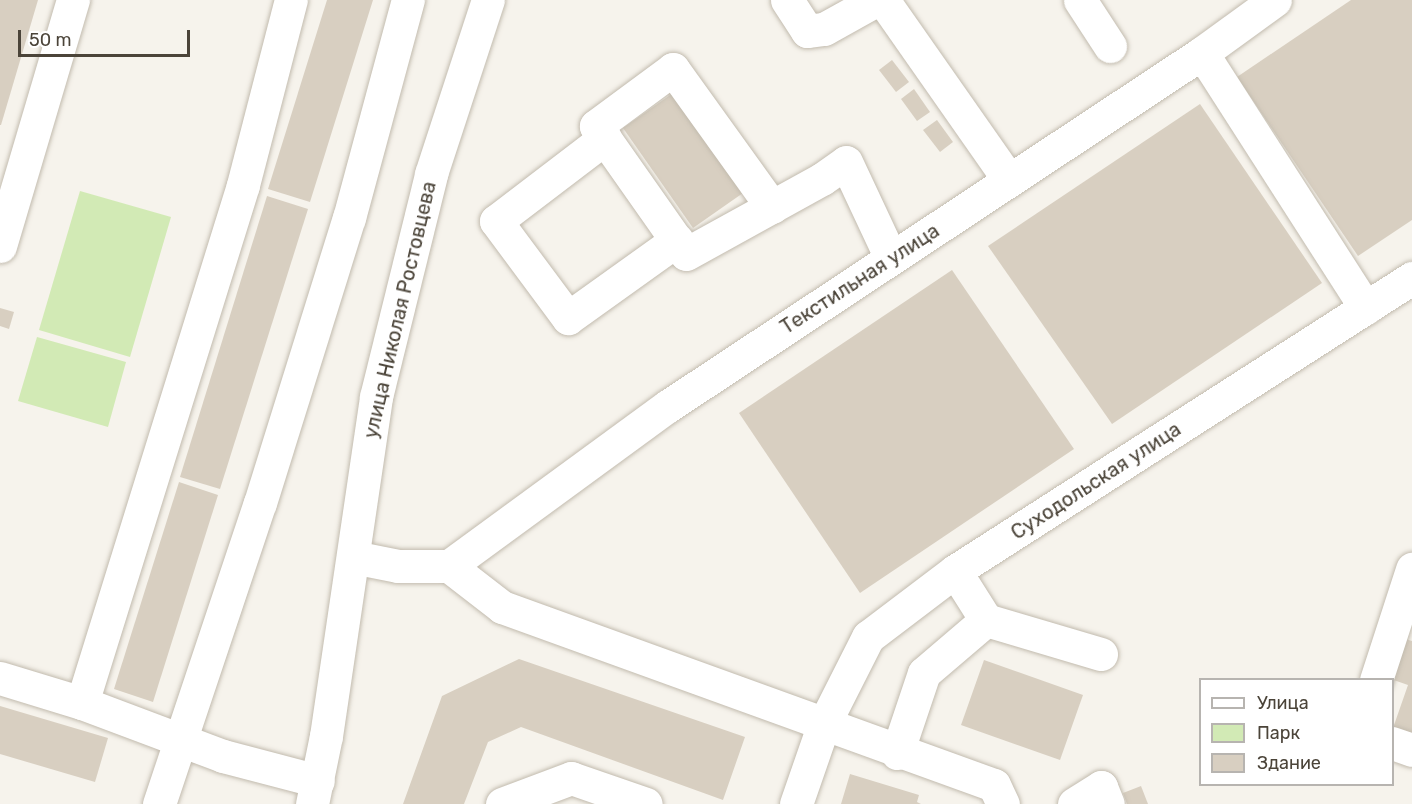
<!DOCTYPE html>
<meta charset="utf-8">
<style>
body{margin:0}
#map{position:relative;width:1412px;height:804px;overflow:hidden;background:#f6f3ec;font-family:Rubik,sans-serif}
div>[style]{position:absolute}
.green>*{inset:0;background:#d2eab5}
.building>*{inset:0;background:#d8cfc1}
.roads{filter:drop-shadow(0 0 2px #c2bbae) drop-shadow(0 0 2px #c2bbae)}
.minor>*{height:33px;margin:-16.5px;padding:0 16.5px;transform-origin:16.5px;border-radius:16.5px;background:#fff}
span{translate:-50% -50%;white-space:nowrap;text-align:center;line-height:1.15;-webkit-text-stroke:4.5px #fff;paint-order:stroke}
.street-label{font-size:20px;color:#4b4439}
.legend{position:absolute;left:1199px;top:678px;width:195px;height:108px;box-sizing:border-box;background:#fff;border:2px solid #b7b4b0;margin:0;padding:8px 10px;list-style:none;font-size:18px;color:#4b4439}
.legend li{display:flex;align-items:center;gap:12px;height:30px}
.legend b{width:30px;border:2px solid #b7b4b0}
.scale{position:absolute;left:18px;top:30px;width:172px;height:27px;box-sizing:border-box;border:3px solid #4b4439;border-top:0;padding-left:8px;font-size:18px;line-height:21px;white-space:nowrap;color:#4b4439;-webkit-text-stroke:4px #fff;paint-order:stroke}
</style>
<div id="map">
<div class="green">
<i style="clip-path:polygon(80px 191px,171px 217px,130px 357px,39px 330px)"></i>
<i style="clip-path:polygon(37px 337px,126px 362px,108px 427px,18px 401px)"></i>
</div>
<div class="building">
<i style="clip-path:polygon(0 0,38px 0,1px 125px,0 125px)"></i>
<i style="clip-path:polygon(327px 0,373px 0,310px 202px,268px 189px)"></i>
<i style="clip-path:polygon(1351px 0,1412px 0,1412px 220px,1358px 256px,1237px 77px)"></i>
<i style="clip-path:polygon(892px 60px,909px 82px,896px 92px,879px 70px)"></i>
<i style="clip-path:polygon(914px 89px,930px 112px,917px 121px,901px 99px)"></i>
<i style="clip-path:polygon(673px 93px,743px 193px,693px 228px,623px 128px)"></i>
<i style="clip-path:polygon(1200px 104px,1322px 283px,1112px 424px,988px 246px)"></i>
<i style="clip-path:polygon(937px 120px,953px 142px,940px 152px,923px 130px)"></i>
<i style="clip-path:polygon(267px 196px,308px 209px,220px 489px,180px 477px)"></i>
<i style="clip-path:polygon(952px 270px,1074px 449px,860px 593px,739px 413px)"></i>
<i style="clip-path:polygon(0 308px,14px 312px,9px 329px,0 326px)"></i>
<i style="clip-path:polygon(179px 482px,218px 495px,153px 702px,114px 689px)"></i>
<i style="clip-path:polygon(1398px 637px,1412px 641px,1412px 734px,1393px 728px,1408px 685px,1385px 677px)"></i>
<i style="clip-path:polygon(519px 659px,745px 737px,723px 800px,521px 727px,488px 742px,464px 804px,403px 804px,442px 696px)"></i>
<i style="clip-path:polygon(984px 660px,1083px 695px,1060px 760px,961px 725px)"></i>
<i style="clip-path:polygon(0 706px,108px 738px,95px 782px,0 754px)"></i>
<i style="clip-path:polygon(850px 774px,919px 795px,917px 802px,921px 804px,841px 804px)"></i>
<i style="clip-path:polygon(1141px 786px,1148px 804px,1127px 804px,1123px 793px)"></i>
</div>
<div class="roads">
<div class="minor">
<i style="left:787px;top:0;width:37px;rotate:57deg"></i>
<i style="left:807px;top:31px;width:17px;rotate:-7deg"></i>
<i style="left:824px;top:29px;width:60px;rotate:-29.1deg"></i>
<i style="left:883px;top:0;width:220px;rotate:55deg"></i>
<i style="left:1080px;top:0;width:55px;rotate:56.9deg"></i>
<i style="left:1202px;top:53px;width:303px;rotate:57.3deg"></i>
<i style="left:605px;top:138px;width:137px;rotate:142.7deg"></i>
<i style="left:496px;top:221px;width:121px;rotate:53.4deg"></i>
<i style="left:568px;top:318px;width:134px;rotate:-35.6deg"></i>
<i style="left:772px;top:207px;width:170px;rotate:-125.7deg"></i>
<i style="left:673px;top:69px;width:96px;rotate:143.5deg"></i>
<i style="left:596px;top:126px;width:156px;rotate:54.9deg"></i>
<i style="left:686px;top:254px;width:155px;rotate:-28.9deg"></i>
<i style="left:822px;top:179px;width:29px;rotate:-35deg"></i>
<i style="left:846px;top:162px;width:106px;rotate:64.9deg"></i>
<i style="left:0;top:246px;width:257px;rotate:-73.5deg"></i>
<i style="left:353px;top:557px;width:46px;rotate:11.3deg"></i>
<i style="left:398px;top:566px;width:51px"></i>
<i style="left:449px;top:566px;width:67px;rotate:37.7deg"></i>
<i style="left:502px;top:607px;width:523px;rotate:19.89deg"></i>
<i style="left:994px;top:785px;width:21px;rotate:65deg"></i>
<i style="left:449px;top:566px;width:271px;rotate:-36.2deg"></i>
<i style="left:668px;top:406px;width:640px;rotate:-33.47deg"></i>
<i style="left:1202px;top:53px;width:90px;rotate:-36deg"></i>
<i style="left:955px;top:571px;width:58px;rotate:57.7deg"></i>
<i style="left:986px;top:620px;width:120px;rotate:16.5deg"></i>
<i style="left:0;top:678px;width:86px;rotate:17deg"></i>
<i style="left:82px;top:703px;width:151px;rotate:20.6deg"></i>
<i style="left:223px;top:756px;width:98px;rotate:14.7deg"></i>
<i style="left:1376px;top:680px;width:117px;rotate:-72deg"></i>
<i style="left:82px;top:703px;width:542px;rotate:-72.73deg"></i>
<i style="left:243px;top:185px;width:191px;rotate:-75.5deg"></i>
<i style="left:1392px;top:743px;width:21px;rotate:19deg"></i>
<i style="left:897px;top:753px;width:84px;rotate:-71.4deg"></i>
<i style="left:924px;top:673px;width:82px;rotate:-40.5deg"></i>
<i style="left:159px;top:804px;width:317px;rotate:-71.5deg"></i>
<i style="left:260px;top:503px;width:299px;rotate:-72.7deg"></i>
<i style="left:349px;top:218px;width:226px;rotate:-74.9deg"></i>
<i style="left:312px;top:804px;width:69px;rotate:-78.4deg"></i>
<i style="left:326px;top:736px;width:343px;rotate:-81.6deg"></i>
<i style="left:376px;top:397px;width:230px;rotate:-76.1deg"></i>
<i style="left:431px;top:174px;width:183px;rotate:-71.9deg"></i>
<i style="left:502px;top:804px;width:74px;rotate:-20.6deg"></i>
<i style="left:571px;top:778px;width:79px;rotate:19.1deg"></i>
<i style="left:796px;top:804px;width:83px;rotate:-70.9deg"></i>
<i style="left:823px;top:726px;width:100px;rotate:-63.2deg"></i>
<i style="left:868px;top:637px;width:109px;rotate:-37.2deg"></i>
<i style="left:955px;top:571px;width:543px;rotate:-32.67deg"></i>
<i style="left:1074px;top:804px;width:32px;rotate:-32deg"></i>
<i style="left:1101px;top:787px;width:18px;rotate:68deg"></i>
</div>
</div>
<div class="street-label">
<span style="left:860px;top:279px;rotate:-33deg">Текстильная улица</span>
<span style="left:400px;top:310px;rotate:-77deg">улица Николая Ростовцева</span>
<span style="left:1096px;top:481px;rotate:-33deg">Суходольская улица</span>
</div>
<ul class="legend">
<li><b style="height:8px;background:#fff"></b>Улица</li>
<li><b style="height:16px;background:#d2eab5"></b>Парк</li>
<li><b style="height:16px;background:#d8cfc1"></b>Здание</li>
</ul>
<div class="scale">50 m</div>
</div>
